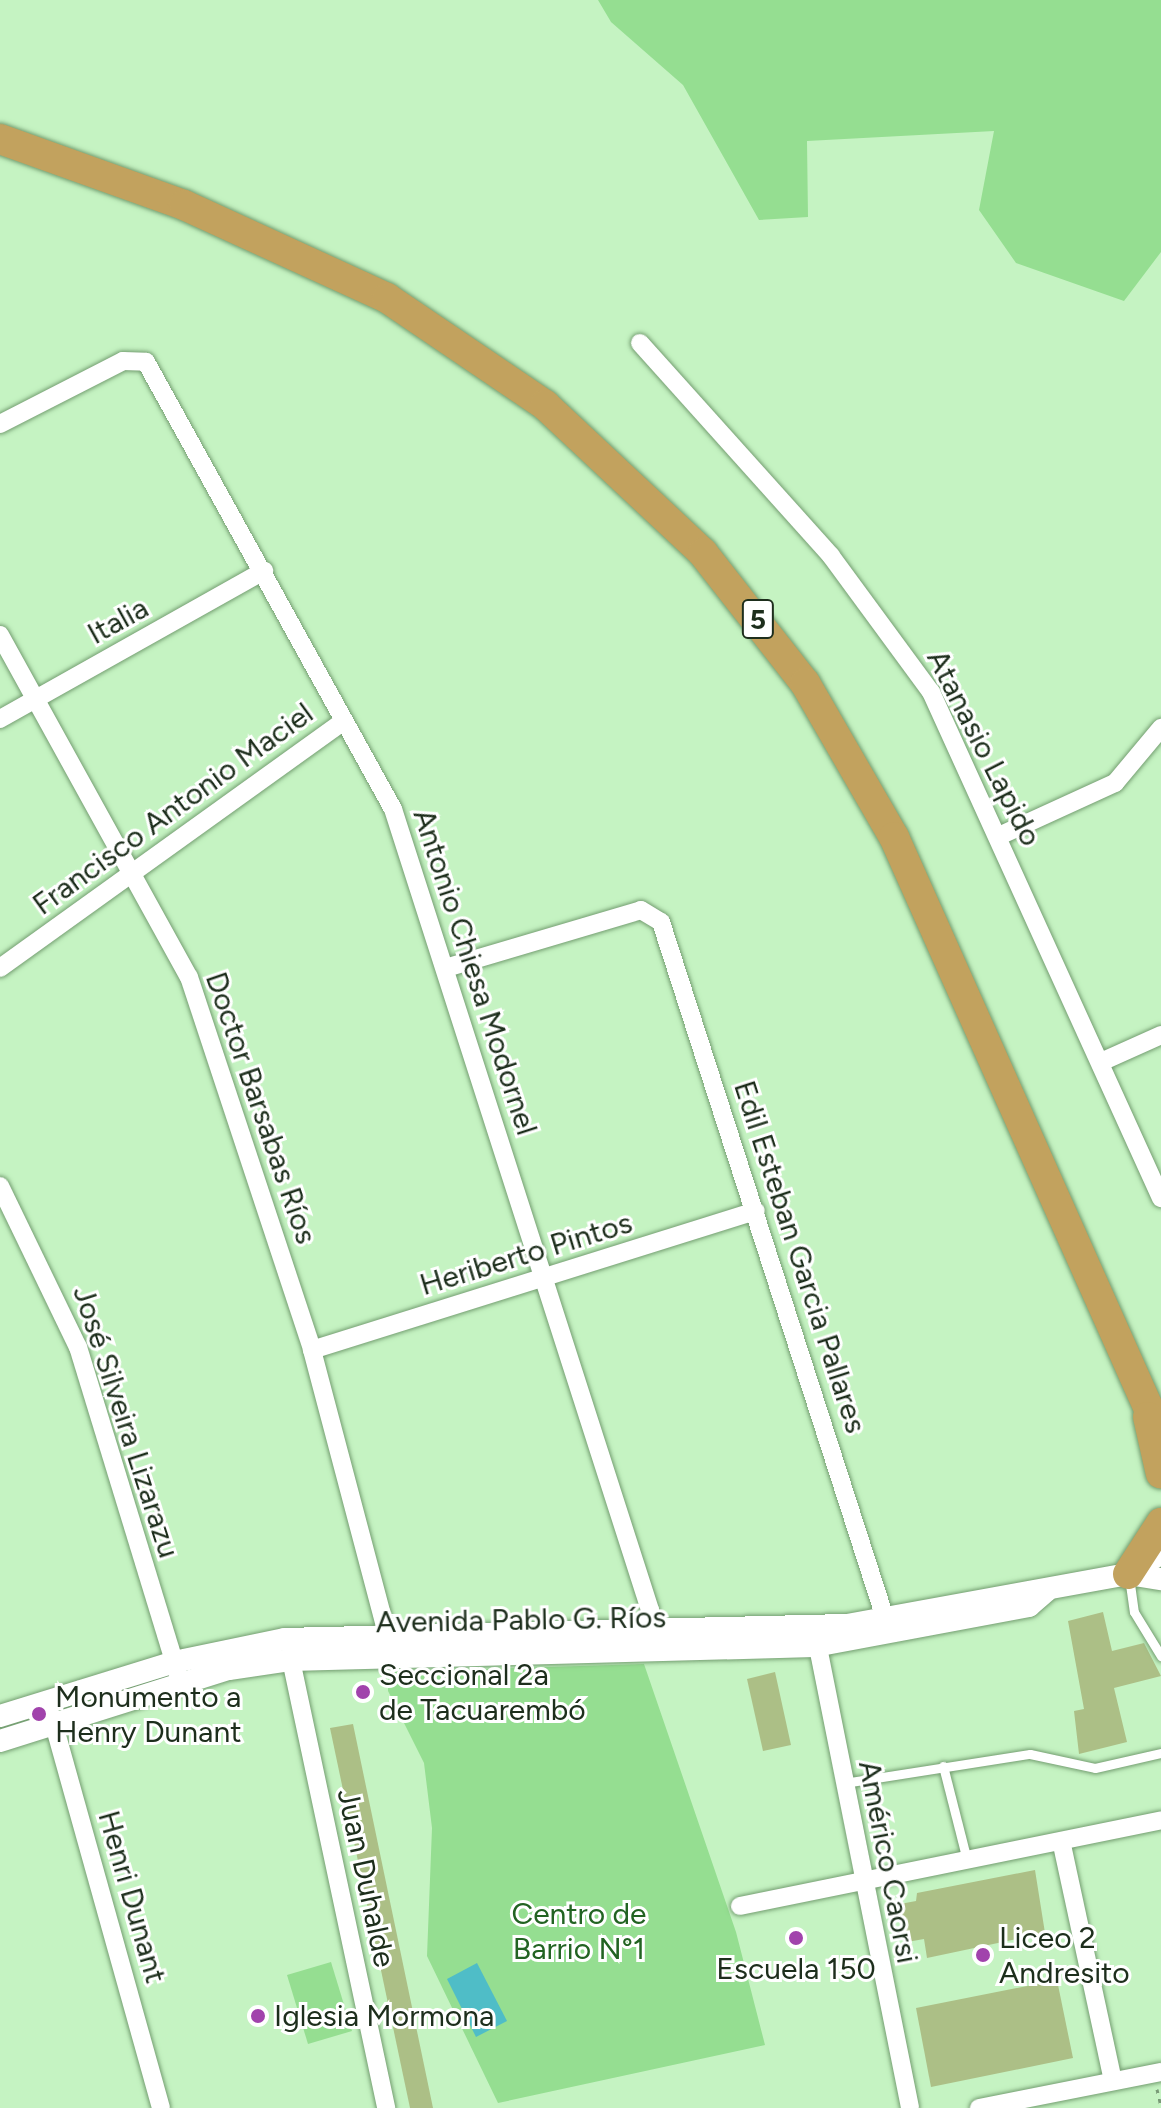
<!DOCTYPE html>
<meta charset="utf-8">
<style>
body{margin:0}
#map{position:relative;width:1161px;height:2108px;overflow:hidden;background:#c5f3c2;font-family:Figtree,sans-serif}
div>[style]{position:absolute}
.green>*{inset:0;background:#95de91}
.water>*{inset:0;background:#4fbdc7}
.building>*{inset:0;background:#acbf86}
.path>*{height:3px;margin-top:-1.5px;transform-origin:0;background:repeating-linear-gradient(90deg,#799a77 0 4px,transparent 0 10px)}
.roads{filter:drop-shadow(0 0 2px #749e71) drop-shadow(0 0 2px #749e71)}
.service>*{height:9px;margin:-4.5px;padding:0 4.5px;transform-origin:4.5px;border-radius:4.5px;background:#fff}
.minor>*{height:18px;margin:-9px;padding:0 9px;transform-origin:9px;border-radius:9px;background:#fff}
.tertiary>*{height:22px;margin:-11px;padding:0 11px;transform-origin:11px;border-radius:11px;background:#fff}
.trunk>*{height:30px;margin:-15px;padding:0 15px;transform-origin:15px;border-radius:15px;background:#c2a25e}
.dots>*{width:22px;height:22px;translate:-50% -50%;box-sizing:border-box;border:4px solid #fff;border-radius:50%}
span{translate:-50% -50%;white-space:nowrap;text-align:center;line-height:1.15;-webkit-text-stroke:6px #fff;paint-order:stroke}
.shield-label span{padding:2px 6px;background:#fff;border:2px solid;border-radius:6px;-webkit-text-stroke-width:0}
.shield-label{font-size:28px;color:#1d2e1c;font-weight:700}
.street-label{font-size:30px;color:#1d2e1c}
.poi-label{font-size:30px;color:#1d2e1c}
.left{translate:0 -50%;text-align:left}
.park-label{font-size:30px;color:#226322}
</style>
<div id="map">
<div class="green">
<i style="clip-path:polygon(598px 0,1161px 0,1161px 252px,1124px 301px,1016px 263px,979px 210px,994px 131px,807px 141px,808px 217px,759px 220px,683px 85px,611px 22px)"></i>
<i style="clip-path:polygon(644px 1664px,736px 1932px,765px 2045px,498px 2103px,427px 1956px,432px 1828px,424px 1763px,388px 1691px,388px 1672px)"></i>
<i style="clip-path:polygon(331px 1962px,352px 2031px,308px 2044px,287px 1975px)"></i>
</div>
<div class="water">
<i style="clip-path:polygon(477px 1963px,507px 2021px,476px 2037px,447px 1979px)"></i>
</div>
<div class="building">
<i style="clip-path:polygon(1103px 1612px,1112px 1651px,1144px 1643px,1161px 1676px,1114px 1688px,1127px 1742px,1079px 1754px,1074px 1711px,1084px 1709px,1068px 1621px)"></i>
<i style="clip-path:polygon(775px 1672px,791px 1745px,763px 1751px,747px 1679px)"></i>
<i style="clip-path:polygon(353px 1724px,433px 2108px,410px 2108px,330px 1728px)"></i>
<i style="clip-path:polygon(1035px 1870px,1045px 1933px,927px 1958px,924px 1939px,907px 1942px,900px 1904px,916px 1901px,917px 1893px)"></i>
<i style="clip-path:polygon(1057px 1980px,1073px 2058px,931px 2087px,916px 2008px)"></i>
</div>
<div class="path">
<i style="left:1157px;top:2089px;width:17px;rotate:77deg"></i>
</div>
<div class="roads">
<div class="service">
<i style="left:1129px;top:1577px;width:35px;rotate:82deg"></i>
<i style="left:1134px;top:1612px;width:52px;rotate:58.5deg"></i>
<i style="left:943px;top:1766px;width:97px;rotate:75.7deg"></i>
<i style="left:844px;top:1783px;width:188px;rotate:-8.9deg"></i>
<i style="left:1030px;top:1754px;width:66px;rotate:12.2deg"></i>
<i style="left:1095px;top:1768px;width:68px;rotate:-12.8deg"></i>
</div>
<div class="minor">
<i style="left:640px;top:343px;width:286px;rotate:48.1deg"></i>
<i style="left:831px;top:556px;width:169px;rotate:53.7deg"></i>
<i style="left:931px;top:692px;width:556px;rotate:65.56deg"></i>
<i style="left:0;top:424px;width:138px;rotate:-27.1deg"></i>
<i style="left:123px;top:361px;width:23px;rotate:2deg"></i>
<i style="left:146px;top:362px;width:511px;rotate:61.08deg"></i>
<i style="left:393px;top:809px;width:841px;rotate:72.21deg"></i>
<i style="left:650px;top:1610px;width:34px;rotate:92deg"></i>
<i style="left:0;top:635px;width:391px;rotate:61.1deg"></i>
<i style="left:189px;top:977px;width:393px;rotate:71.7deg"></i>
<i style="left:312px;top:1350px;width:293px;rotate:75.2deg"></i>
<i style="left:0;top:719px;width:303px;rotate:-29.3deg"></i>
<i style="left:999px;top:836px;width:128px;rotate:-24.6deg"></i>
<i style="left:1115px;top:783px;width:72px;rotate:-50.1deg"></i>
<i style="left:449px;top:967px;width:200px;rotate:-16.5deg"></i>
<i style="left:641px;top:910px;width:23px;rotate:31deg"></i>
<i style="left:661px;top:922px;width:731px;rotate:72.16deg"></i>
<i style="left:0;top:968px;width:418px;rotate:-35.7deg"></i>
<i style="left:1101px;top:1062px;width:66px;rotate:-24.2deg"></i>
<i style="left:0;top:1186px;width:179px;rotate:64.2deg"></i>
<i style="left:78px;top:1347px;width:351px;rotate:73deg"></i>
<i style="left:312px;top:1350px;width:465px;rotate:-17.4deg"></i>
<i style="left:815px;top:1632px;width:485px;rotate:78.7deg"></i>
<i style="left:291px;top:1660px;width:458px;rotate:78deg"></i>
<i style="left:51px;top:1714px;width:409px;rotate:74.4deg"></i>
<i style="left:1062px;top:1845px;width:241px;rotate:77.8deg"></i>
<i style="left:740px;top:1906px;width:430px;rotate:-11.5deg"></i>
<i style="left:979px;top:2108px;width:186px;rotate:-11.2deg"></i>
</div>
<div class="tertiary">
<i style="left:1128px;top:1574px;width:33px;rotate:9deg"></i>
<i style="left:0;top:1716px;width:182px;rotate:-17.2deg"></i>
<i style="left:174px;top:1662px;width:113px;rotate:-11.7deg"></i>
<i style="left:285px;top:1639px;width:562px;rotate:-1.43deg"></i>
<i style="left:847px;top:1625px;width:286px;rotate:-10.3deg"></i>
<i style="left:1128px;top:1574px;width:39px;rotate:-32deg"></i>
<i style="left:0;top:1741px;width:240px;rotate:-17.5deg"></i>
<i style="left:229px;top:1669px;width:63px;rotate:-8.3deg"></i>
<i style="left:291px;top:1660px;width:524px;rotate:-1.53deg"></i>
<i style="left:815px;top:1646px;width:218px;rotate:-10.6deg"></i>
<i style="left:1029px;top:1606px;width:23px;rotate:-41deg"></i>
</div>
<div class="trunk">
<i style="left:0;top:139px;width:195px;rotate:19.7deg"></i>
<i style="left:184px;top:205px;width:223px;rotate:24.6deg"></i>
<i style="left:387px;top:298px;width:191px;rotate:34.1deg"></i>
<i style="left:545px;top:405px;width:216px;rotate:43.1deg"></i>
<i style="left:703px;top:553px;width:165px;rotate:51.9deg"></i>
<i style="left:805px;top:683px;width:178px;rotate:60deg"></i>
<i style="left:894px;top:837px;width:656px;rotate:65.98deg"></i>
<i style="left:1148px;top:1417px;width:58px;rotate:77.2deg"></i>
<i style="left:1128px;top:1574px;width:61px;rotate:-57.1deg"></i>
</div>
</div>
<div class="dots">
<i style="left:363px;top:1692px;background:#a143ac"></i>
<i style="left:39px;top:1714px;background:#a143ac"></i>
<i style="left:796px;top:1938px;background:#a143ac"></i>
<i style="left:983px;top:1955px;background:#a143ac"></i>
<i style="left:258px;top:2016px;background:#a143ac"></i>
</div>
<div class="shield-label">
<span style="left:758px;top:619px">5</span>
</div>
<div class="street-label">
<span style="left:118px;top:621px;rotate:-29deg">Italia</span>
<span style="left:984px;top:748px;rotate:63deg">Atanasio Lapido</span>
<span style="left:173px;top:809px;rotate:-36deg">Francisco Antonio Maciel</span>
<span style="left:475px;top:972px;rotate:72deg">Antonio Chiesa Modornel</span>
<span style="left:261px;top:1108px;rotate:71deg">Doctor Barsabas Ríos</span>
<span style="left:526px;top:1254px;rotate:-17deg">Heriberto Pintos</span>
<span style="left:800px;top:1257px;rotate:72deg">Edil Esteban Garcia Pallares</span>
<span style="left:126px;top:1422px;rotate:72deg">José Silveira Lizarazu</span>
<span style="left:521px;top:1620px;rotate:-1deg">Avenida Pablo G. Ríos</span>
<span style="left:888px;top:1862px;rotate:79deg">Américo Caorsi</span>
<span style="left:366px;top:1878px;rotate:78deg">Juan Duhalde</span>
<span style="left:132px;top:1897px;rotate:74deg">Henri Dunant</span>
</div>
<div class="poi-label">
<span class="left" style="left:379px;top:1692px">Seccional 2a<br>de Tacuarembó</span>
<span class="left" style="left:55px;top:1714px">Monumento a<br>Henry Dunant</span>
<span class="left" style="left:999px;top:1955px">Liceo 2<br>Andresito</span>
<span style="left:796px;top:1969px">Escuela 150</span>
<span class="left" style="left:274px;top:2016px">Iglesia Mormona</span>
</div>
<div class="park-label">
<span style="left:579px;top:1931px">Centro de<br>Barrio N°1</span>
</div>
</div>
